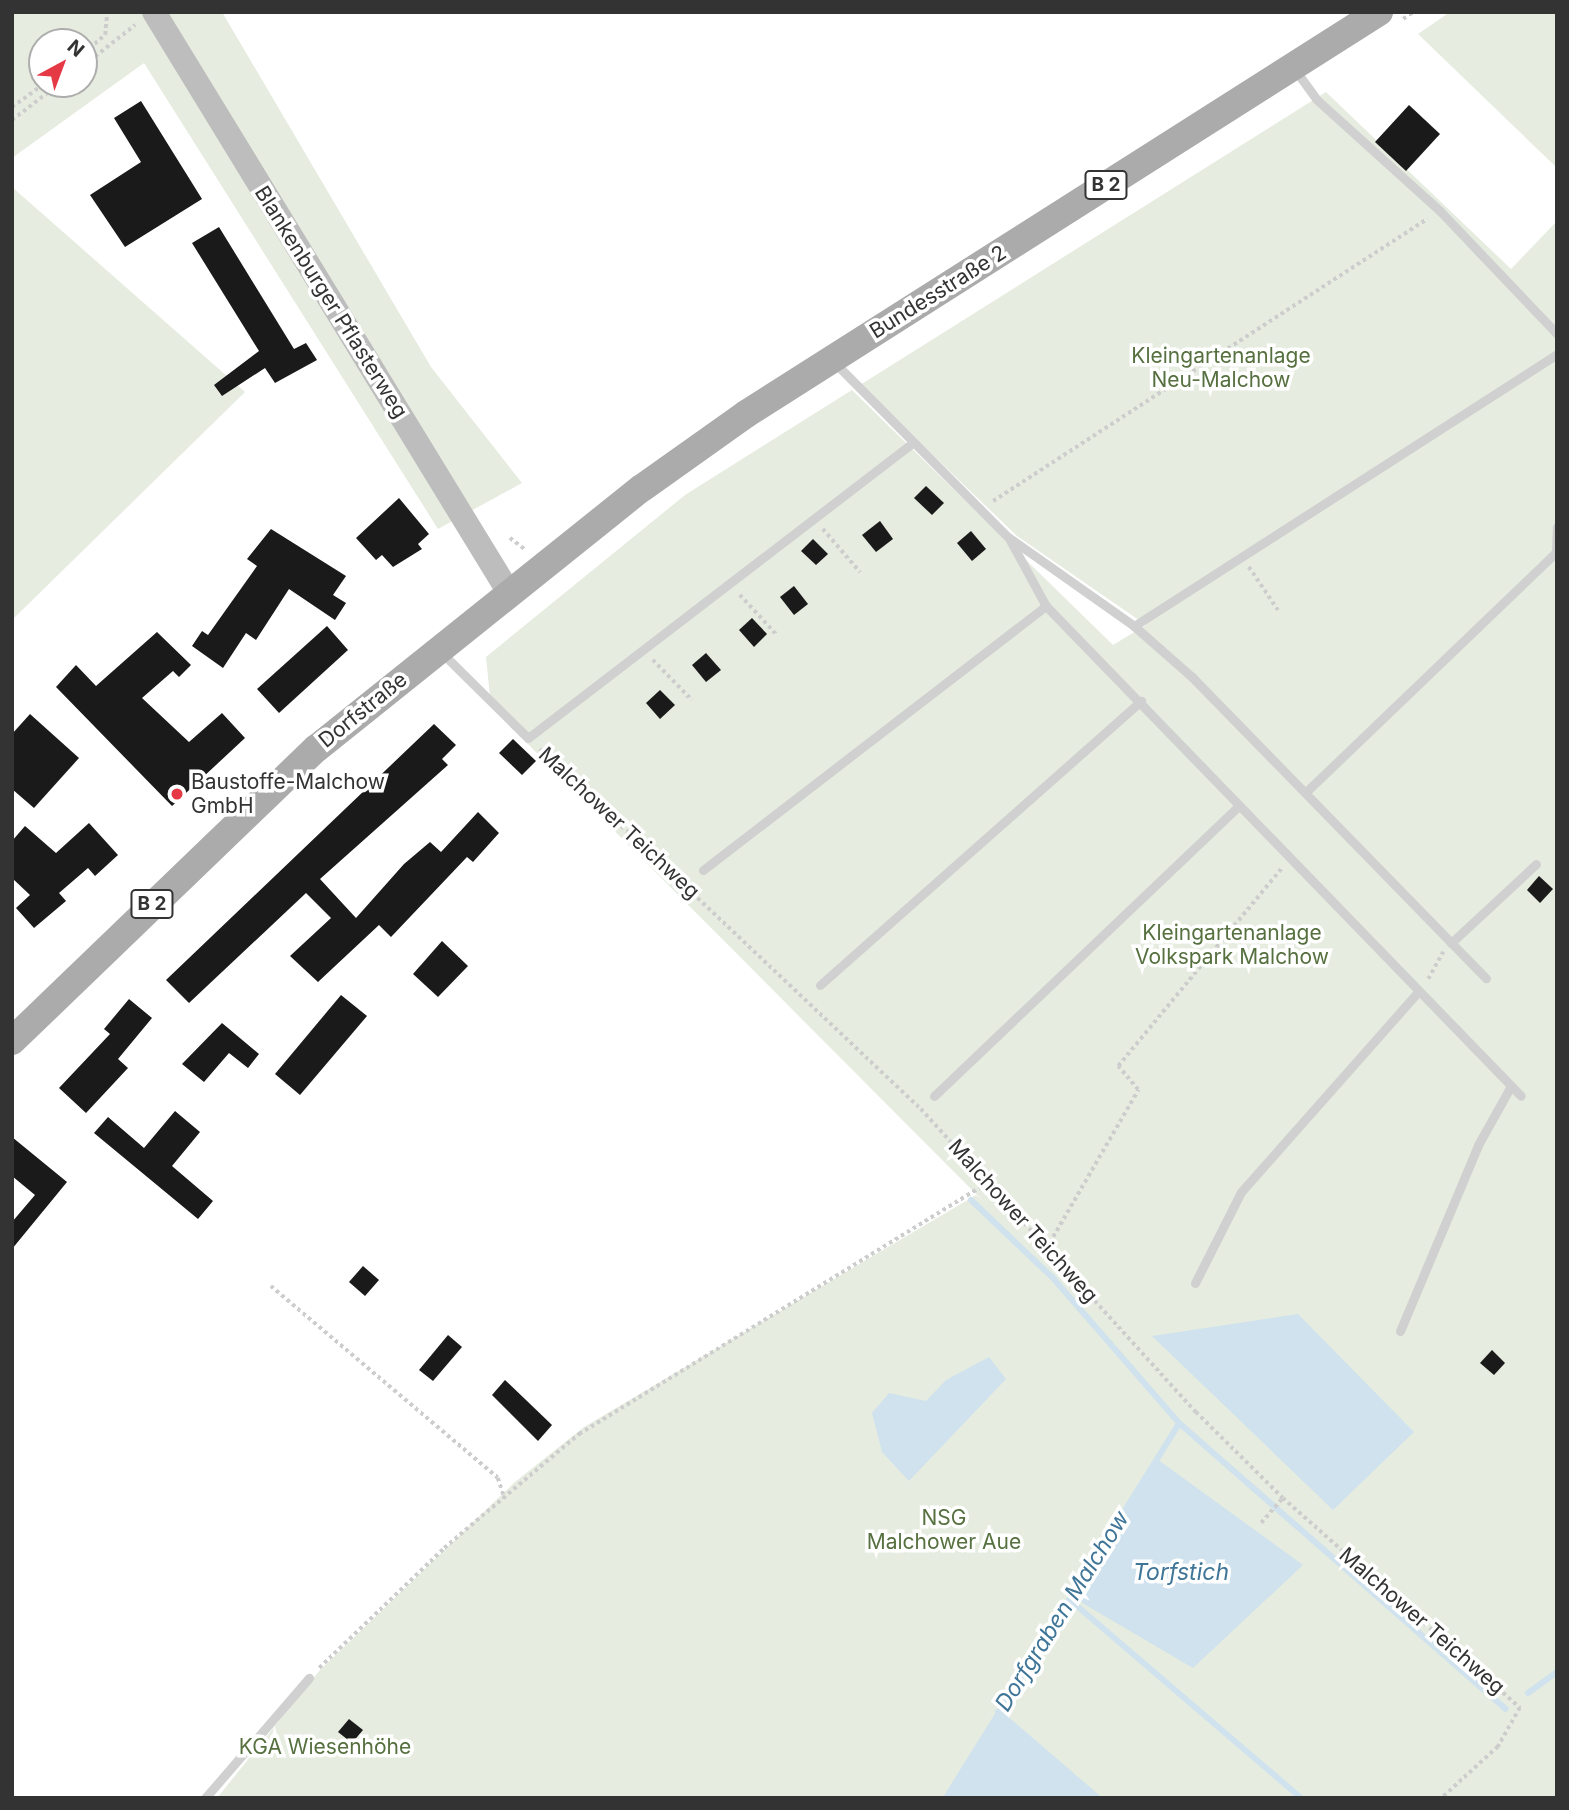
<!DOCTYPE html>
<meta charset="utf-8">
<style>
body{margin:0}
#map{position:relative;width:1569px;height:1810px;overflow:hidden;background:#fff;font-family:Inter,sans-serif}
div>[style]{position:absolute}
.green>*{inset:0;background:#e6ecdf}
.water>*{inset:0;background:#cfe2ee}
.stream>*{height:6px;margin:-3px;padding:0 3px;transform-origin:3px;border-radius:3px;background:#cfe2ee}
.building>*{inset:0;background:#1a1a1a}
.path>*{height:3.5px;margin-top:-1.75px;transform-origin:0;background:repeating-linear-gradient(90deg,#cdcdcd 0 3.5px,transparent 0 7px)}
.lane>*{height:9px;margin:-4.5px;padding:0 4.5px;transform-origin:4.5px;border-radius:4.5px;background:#d0d0d0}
.secondary>*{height:24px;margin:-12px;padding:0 12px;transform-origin:12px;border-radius:12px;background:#bdbdbd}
.primary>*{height:28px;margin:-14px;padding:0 14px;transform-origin:14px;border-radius:14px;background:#ababab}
.dots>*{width:19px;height:19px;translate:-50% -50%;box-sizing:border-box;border:4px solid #fff;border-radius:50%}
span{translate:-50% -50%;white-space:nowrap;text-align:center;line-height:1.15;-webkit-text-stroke:7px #fff;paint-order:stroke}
.shield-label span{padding:2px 5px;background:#fff;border:2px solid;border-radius:5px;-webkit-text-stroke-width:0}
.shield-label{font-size:19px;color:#333;font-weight:700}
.street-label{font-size:21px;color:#333}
.park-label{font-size:21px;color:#56703f}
.poi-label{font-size:21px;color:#333}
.left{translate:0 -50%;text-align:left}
.water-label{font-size:23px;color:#3f7597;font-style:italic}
.frame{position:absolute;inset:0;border:14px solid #333;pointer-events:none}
.north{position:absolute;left:28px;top:28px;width:70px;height:70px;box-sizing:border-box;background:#fff;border:2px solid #adadad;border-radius:50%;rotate:41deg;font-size:19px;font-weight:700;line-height:28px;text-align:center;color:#333}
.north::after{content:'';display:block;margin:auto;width:24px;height:32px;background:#e63946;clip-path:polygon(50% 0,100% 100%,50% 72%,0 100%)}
</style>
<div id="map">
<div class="green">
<i style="clip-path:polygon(evenodd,12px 12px,222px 12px,431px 367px,522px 483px,438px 529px,144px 63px,12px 158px,12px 12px,42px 42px,84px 42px,84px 84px,42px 84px,42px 42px)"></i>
<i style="clip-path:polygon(1450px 12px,1557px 12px,1557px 168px,1418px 34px)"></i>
<i style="clip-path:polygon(1326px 92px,1511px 269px,1557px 221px,1557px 1798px,217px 1798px,320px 1670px,515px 1482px,584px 1427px,976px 1195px,984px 1202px,491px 707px,486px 657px,685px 495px,852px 390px,1113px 645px,1146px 625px,1017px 536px,860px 385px)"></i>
<i style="clip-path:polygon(12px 187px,245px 392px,12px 620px)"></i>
</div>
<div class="water">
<i style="clip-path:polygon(1298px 1314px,1414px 1432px,1333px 1510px,1152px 1336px)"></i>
<i style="clip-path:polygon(989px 1357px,1006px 1379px,909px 1481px,882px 1452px,872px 1413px,889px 1393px,926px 1401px,946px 1380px)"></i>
<i style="clip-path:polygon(1157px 1459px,1303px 1565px,1193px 1668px,1072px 1597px)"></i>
<i style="clip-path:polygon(998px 1712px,1098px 1798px,946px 1798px)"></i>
</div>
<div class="stream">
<i style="left:971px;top:1200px;width:113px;rotate:43.6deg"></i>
<i style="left:1053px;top:1278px;width:192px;rotate:49deg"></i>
<i style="left:1179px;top:1423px;width:434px;rotate:41.2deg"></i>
<i style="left:1070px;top:1600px;width:304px;rotate:40.6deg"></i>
<i style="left:1528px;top:1693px;width:36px;rotate:-36deg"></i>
<i style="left:998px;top:1712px;width:132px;rotate:40.7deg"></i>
<i style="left:946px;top:1798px;width:441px;rotate:-58.1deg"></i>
</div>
<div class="building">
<i style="clip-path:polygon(141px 101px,202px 199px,125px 247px,90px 195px,141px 162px,114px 118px)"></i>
<i style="clip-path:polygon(1409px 105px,1440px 134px,1406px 171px,1375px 142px)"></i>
<i style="clip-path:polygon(219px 227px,294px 349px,306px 343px,317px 360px,275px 383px,265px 368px,222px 396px,214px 385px,259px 351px,192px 243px)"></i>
<i style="clip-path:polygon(926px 486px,944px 503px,932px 515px,914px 498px)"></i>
<i style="clip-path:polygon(399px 498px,429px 534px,418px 544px,422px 549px,393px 567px,382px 555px,376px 560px,356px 538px)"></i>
<i style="clip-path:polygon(880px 521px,893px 539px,876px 552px,862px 535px)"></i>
<i style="clip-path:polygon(271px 529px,346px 576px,333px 595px,346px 603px,335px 620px,289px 589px,256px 640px,246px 633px,223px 668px,192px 646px,202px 631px,208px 635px,257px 566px,247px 559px)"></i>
<i style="clip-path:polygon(971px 531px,986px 549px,972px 561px,957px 543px)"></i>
<i style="clip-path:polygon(813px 539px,828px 554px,816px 565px,801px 551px)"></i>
<i style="clip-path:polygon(794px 586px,808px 604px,794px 615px,780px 597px)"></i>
<i style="clip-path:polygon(752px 618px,767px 634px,754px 647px,739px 630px)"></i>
<i style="clip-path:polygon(327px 626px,348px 650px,279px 713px,257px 689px)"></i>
<i style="clip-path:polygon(157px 632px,191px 665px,179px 677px,173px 671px,142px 698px,189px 742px,222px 713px,245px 738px,172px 806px,56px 687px,76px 665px,96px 686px)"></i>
<i style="clip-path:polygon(706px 653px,721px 670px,706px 682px,692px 665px)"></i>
<i style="clip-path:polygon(660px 690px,675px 705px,660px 719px,646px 703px)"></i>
<i style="clip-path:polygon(30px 714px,79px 758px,34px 808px,12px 789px,12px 734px)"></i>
<i style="clip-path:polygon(434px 724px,456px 745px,442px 759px,448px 765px,320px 879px,356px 918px,404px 864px,430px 842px,441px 852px,478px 812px,499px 833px,473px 862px,467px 857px,391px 937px,379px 925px,318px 982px,290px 956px,331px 918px,306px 893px,189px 1003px,166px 980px)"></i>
<i style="clip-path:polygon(513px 739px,536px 761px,522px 775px,499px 753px)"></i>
<i style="clip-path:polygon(89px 823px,118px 855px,95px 876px,88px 868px,59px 893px,66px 901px,34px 928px,16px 908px,30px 895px,12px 878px,12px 841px,25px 826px,56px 853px)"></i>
<i style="clip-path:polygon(1539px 876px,1553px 889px,1540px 903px,1527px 890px)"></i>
<i style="clip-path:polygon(442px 941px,468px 966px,438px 997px,413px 974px)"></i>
<i style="clip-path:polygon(341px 995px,367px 1016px,300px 1095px,275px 1074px)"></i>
<i style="clip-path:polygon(129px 999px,152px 1018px,118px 1059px,128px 1068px,86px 1113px,59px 1088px,110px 1034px,104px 1029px)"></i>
<i style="clip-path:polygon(222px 1023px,259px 1054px,248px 1068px,229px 1053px,204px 1082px,182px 1064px)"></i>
<i style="clip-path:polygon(175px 1111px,200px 1132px,172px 1166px,213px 1201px,198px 1219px,94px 1133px,108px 1117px,144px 1148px)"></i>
<i style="clip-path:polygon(12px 1137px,67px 1182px,12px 1249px,12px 1222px,35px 1195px,12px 1176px)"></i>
<i style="clip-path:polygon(363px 1266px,379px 1280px,365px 1296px,349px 1282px)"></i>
<i style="clip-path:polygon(448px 1335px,462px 1347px,433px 1381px,419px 1370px)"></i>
<i style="clip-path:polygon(1492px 1350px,1505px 1363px,1494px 1375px,1480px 1363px)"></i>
<i style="clip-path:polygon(505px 1380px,552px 1425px,538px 1441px,492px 1395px)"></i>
<i style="clip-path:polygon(349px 1719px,363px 1730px,352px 1743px,338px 1732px)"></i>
</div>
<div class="path">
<i style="left:1403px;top:19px;width:12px;rotate:-35deg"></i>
<i style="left:84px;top:53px;width:28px;rotate:-41deg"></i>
<i style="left:105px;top:35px;width:23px;rotate:-85deg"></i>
<i style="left:84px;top:65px;width:65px;rotate:-38.1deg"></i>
<i style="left:12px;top:107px;width:39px;rotate:-36deg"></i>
<i style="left:12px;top:120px;width:59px;rotate:-37.5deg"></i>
<i style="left:993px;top:501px;width:518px;rotate:-33.01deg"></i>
<i style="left:823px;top:529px;width:57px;rotate:49.3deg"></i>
<i style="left:510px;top:538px;width:20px;rotate:37deg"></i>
<i style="left:1249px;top:567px;width:52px;rotate:56deg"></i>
<i style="left:740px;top:595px;width:54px;rotate:47.2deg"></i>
<i style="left:653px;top:660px;width:56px;rotate:45.7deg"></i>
<i style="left:540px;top:749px;width:524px;rotate:43.38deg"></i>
<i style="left:921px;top:1109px;width:409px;rotate:47.8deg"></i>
<i style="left:1196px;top:1412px;width:122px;rotate:44.7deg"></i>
<i style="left:1283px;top:1498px;width:317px;rotate:41.5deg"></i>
<i style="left:1520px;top:1708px;width:45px;rotate:119.4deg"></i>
<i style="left:1498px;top:1747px;width:76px;rotate:137.7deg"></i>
<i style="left:1428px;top:979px;width:31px;rotate:-61deg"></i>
<i style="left:1046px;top:1249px;width:184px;rotate:-59.9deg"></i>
<i style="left:1138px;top:1090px;width:31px;rotate:-130deg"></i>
<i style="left:1118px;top:1066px;width:256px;rotate:-50.4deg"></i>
<i style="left:271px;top:1286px;width:297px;rotate:40.2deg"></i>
<i style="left:498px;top:1478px;width:22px;rotate:72deg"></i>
<i style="left:1261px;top:1523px;width:33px;rotate:-49deg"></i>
<i style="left:319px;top:1668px;width:173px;rotate:-43.8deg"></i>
<i style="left:444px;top:1548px;width:177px;rotate:-40.2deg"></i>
<i style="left:579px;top:1434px;width:478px;rotate:-31.6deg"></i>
</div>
<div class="lane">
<i style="left:1296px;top:71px;width:34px;rotate:54deg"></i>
<i style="left:1316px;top:99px;width:167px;rotate:42.1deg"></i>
<i style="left:1440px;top:211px;width:170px;rotate:46.4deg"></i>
<i style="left:835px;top:363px;width:245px;rotate:45.2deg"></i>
<i style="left:1008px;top:537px;width:154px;rotate:35.2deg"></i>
<i style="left:1134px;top:626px;width:77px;rotate:41.3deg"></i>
<i style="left:1192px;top:677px;width:421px;rotate:45.7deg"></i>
<i style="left:1010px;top:540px;width:75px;rotate:61.4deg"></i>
<i style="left:1046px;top:606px;width:682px;rotate:45.89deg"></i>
<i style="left:1134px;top:626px;width:503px;rotate:-32.74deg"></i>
<i style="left:441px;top:652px;width:122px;rotate:44.7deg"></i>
<i style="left:528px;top:738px;width:485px;rotate:-37.5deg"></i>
<i style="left:1307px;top:791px;width:345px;rotate:-43.8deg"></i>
<i style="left:1556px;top:552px;width:25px;rotate:-88deg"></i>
<i style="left:703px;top:870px;width:433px;rotate:-37.6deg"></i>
<i style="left:1451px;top:943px;width:116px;rotate:-42.9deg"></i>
<i style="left:820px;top:985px;width:429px;rotate:-41.5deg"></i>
<i style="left:934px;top:1096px;width:421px;rotate:-43.6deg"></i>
<i style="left:1195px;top:1283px;width:102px;rotate:-63.2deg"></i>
<i style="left:1241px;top:1192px;width:267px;rotate:-48.5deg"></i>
<i style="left:1400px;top:1331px;width:202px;rotate:-67.2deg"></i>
<i style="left:1478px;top:1145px;width:68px;rotate:-60.8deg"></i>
<i style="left:205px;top:1798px;width:159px;rotate:-49.1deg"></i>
</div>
<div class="secondary">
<i style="left:154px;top:12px;width:679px;rotate:58.56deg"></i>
</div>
<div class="primary">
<i style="left:12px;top:1041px;width:423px;rotate:-43.9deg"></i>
<i style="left:317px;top:748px;width:416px;rotate:-38.7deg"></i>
<i style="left:642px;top:488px;width:128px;rotate:-35.4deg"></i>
<i style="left:746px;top:414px;width:750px;rotate:-32.42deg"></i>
</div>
<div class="dots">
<i style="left:177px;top:794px;background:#e63946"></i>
</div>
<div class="shield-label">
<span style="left:1106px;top:185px">B 2</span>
<span style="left:152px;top:904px">B 2</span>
</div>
<div class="street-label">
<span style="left:938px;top:292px;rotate:-32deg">Bundesstraße 2</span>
<span style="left:331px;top:302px;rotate:58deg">Blankenburger Pflasterweg</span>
<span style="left:363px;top:710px;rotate:-39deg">Dorfstraße</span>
<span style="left:619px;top:823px;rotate:43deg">Malchower Teichweg</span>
<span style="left:1023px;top:1221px;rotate:48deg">Malchower Teichweg</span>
<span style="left:1422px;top:1621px;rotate:41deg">Malchower Teichweg</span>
</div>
<div class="park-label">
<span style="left:1221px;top:368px">Kleingartenanlage<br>Neu-Malchow</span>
<span style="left:1232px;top:945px">Kleingartenanlage<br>Volkspark Malchow</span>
<span style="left:944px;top:1530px">NSG<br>Malchower Aue</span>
<span style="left:325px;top:1747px">KGA Wiesenhöhe</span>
</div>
<div class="poi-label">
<span class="left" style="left:191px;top:794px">Baustoffe-Malchow<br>GmbH</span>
</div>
<div class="water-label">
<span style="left:1181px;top:1572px">Torfstich</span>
<span style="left:1062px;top:1611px;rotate:-58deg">Dorfgraben Malchow</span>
</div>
<div class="frame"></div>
<div class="north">N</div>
</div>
